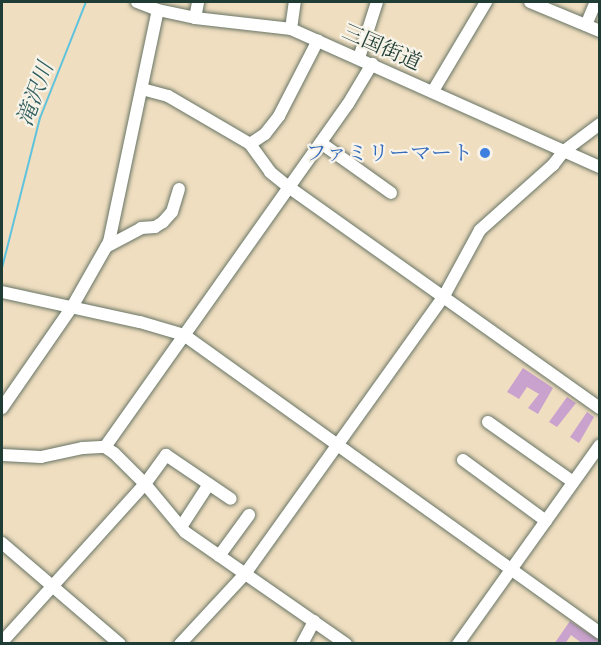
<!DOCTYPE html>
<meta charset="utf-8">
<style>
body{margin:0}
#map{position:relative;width:601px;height:645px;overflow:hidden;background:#f0dec0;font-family:"EB Garamond","Noto Serif JP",serif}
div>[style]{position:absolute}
.stream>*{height:2px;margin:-1px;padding:0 1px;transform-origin:1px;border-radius:1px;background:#5fc3dd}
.building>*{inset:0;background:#c9a2cd}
.roads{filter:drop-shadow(0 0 2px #687565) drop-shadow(0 0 2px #687565)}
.minor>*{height:12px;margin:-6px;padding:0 6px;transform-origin:6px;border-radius:6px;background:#fff}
.dots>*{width:16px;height:16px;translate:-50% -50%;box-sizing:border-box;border:3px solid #f7f3e8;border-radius:50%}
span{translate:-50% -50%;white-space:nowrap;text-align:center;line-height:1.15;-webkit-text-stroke:4.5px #f7f3e8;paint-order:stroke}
.street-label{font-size:21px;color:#1f3d34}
.shop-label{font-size:21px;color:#366cbe}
.right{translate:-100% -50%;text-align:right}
.water-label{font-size:22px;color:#2f5e5e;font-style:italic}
.frame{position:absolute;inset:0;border:3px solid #1f3d34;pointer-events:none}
</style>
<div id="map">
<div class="stream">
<i style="left:2px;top:268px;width:155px;rotate:-75.8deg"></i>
<i style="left:40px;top:118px;width:125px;rotate:-68.4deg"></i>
</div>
<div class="building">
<i style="clip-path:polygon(523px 368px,553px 388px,538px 414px,528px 408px,539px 394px,527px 387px,519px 399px,507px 392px)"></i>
<i style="clip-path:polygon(567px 397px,576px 403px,557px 427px,549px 422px)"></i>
<i style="clip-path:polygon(587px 412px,594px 417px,579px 443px,570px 437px)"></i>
<i style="clip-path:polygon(570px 621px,600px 641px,600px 644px,583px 644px,571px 635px,565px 644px,554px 644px)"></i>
</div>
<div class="roads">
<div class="minor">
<i style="left:137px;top:2px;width:22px;rotate:21deg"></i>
<i style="left:158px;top:10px;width:38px;rotate:12deg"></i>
<i style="left:195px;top:18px;width:97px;rotate:6.5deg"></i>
<i style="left:291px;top:29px;width:338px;rotate:24.1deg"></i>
<i style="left:530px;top:2px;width:76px;rotate:22.5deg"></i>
<i style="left:195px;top:18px;width:16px;rotate:-79deg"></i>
<i style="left:586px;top:25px;width:25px;rotate:-67deg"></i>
<i style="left:291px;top:29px;width:27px;rotate:-82deg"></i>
<i style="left:359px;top:58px;width:59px;rotate:-72.2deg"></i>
<i style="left:142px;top:89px;width:27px;rotate:15deg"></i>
<i style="left:168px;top:96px;width:95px;rotate:30.3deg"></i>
<i style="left:250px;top:144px;width:34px;rotate:54deg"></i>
<i style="left:270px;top:172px;width:26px;rotate:39deg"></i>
<i style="left:290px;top:188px;width:380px;rotate:35.4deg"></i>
<i style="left:433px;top:91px;width:104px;rotate:-59.2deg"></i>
<i style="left:321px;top:143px;width:86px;rotate:35.5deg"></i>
<i style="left:250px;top:144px;width:18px;rotate:-34deg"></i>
<i style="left:265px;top:134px;width:23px;rotate:-52deg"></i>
<i style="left:279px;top:116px;width:85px;rotate:-62.8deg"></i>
<i style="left:106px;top:247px;width:40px;rotate:-28deg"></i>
<i style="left:141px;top:228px;width:14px;rotate:-4deg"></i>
<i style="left:155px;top:227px;width:9px;rotate:-32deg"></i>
<i style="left:163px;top:222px;width:13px;rotate:-48deg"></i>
<i style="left:172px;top:212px;width:24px;rotate:-73deg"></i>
<i style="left:2px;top:292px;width:141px;rotate:12.3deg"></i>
<i style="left:140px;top:322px;width:46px;rotate:16.5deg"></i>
<i style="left:184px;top:335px;width:512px;rotate:35.62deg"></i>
<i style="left:2px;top:408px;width:123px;rotate:-55.3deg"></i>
<i style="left:72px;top:307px;width:75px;rotate:-60.4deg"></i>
<i style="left:109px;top:242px;width:237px;rotate:-78.1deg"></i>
<i style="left:488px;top:422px;width:104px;rotate:35.2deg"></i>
<i style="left:105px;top:447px;width:420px;rotate:-54.7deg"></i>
<i style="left:348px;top:104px;width:47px;rotate:-59deg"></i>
<i style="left:2px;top:455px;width:39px;rotate:3deg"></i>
<i style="left:41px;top:457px;width:43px;rotate:-12.1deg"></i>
<i style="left:83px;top:448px;width:22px;rotate:-3deg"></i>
<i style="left:105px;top:447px;width:11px;rotate:34deg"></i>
<i style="left:114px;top:453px;width:44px;rotate:45deg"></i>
<i style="left:145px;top:484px;width:62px;rotate:50.2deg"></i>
<i style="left:185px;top:532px;width:196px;rotate:34.8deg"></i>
<i style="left:463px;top:460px;width:103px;rotate:36.3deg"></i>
<i style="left:181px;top:527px;width:51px;rotate:-56.9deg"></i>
<i style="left:2px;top:543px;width:155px;rotate:40.6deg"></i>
<i style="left:219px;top:556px;width:51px;rotate:-53.8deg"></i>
<i style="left:2px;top:642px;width:213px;rotate:-47.9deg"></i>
<i style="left:145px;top:484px;width:36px;rotate:-54deg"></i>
<i style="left:166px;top:455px;width:78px;rotate:34.1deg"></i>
<i style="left:180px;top:644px;width:96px;rotate:-47.1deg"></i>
<i style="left:245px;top:574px;width:342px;rotate:-54.4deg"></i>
<i style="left:444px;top:296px;width:75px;rotate:-61.4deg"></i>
<i style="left:480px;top:230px;width:98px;rotate:-41.7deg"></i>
<i style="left:553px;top:165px;width:18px;rotate:-52deg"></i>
<i style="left:564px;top:151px;width:45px;rotate:-36.9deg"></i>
<i style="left:302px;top:644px;width:26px;rotate:-62deg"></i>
<i style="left:458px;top:644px;width:244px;rotate:-54.5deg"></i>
</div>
</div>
<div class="dots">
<i style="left:485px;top:153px;background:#3f7fe0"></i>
</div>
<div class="street-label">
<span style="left:382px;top:47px;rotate:24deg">三国街道</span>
</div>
<div class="shop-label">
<span class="right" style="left:473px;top:153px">ファミリーマート</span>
</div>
<div class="water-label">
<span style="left:35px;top:94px;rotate:-70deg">滝沢川</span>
</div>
<div class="frame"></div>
</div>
